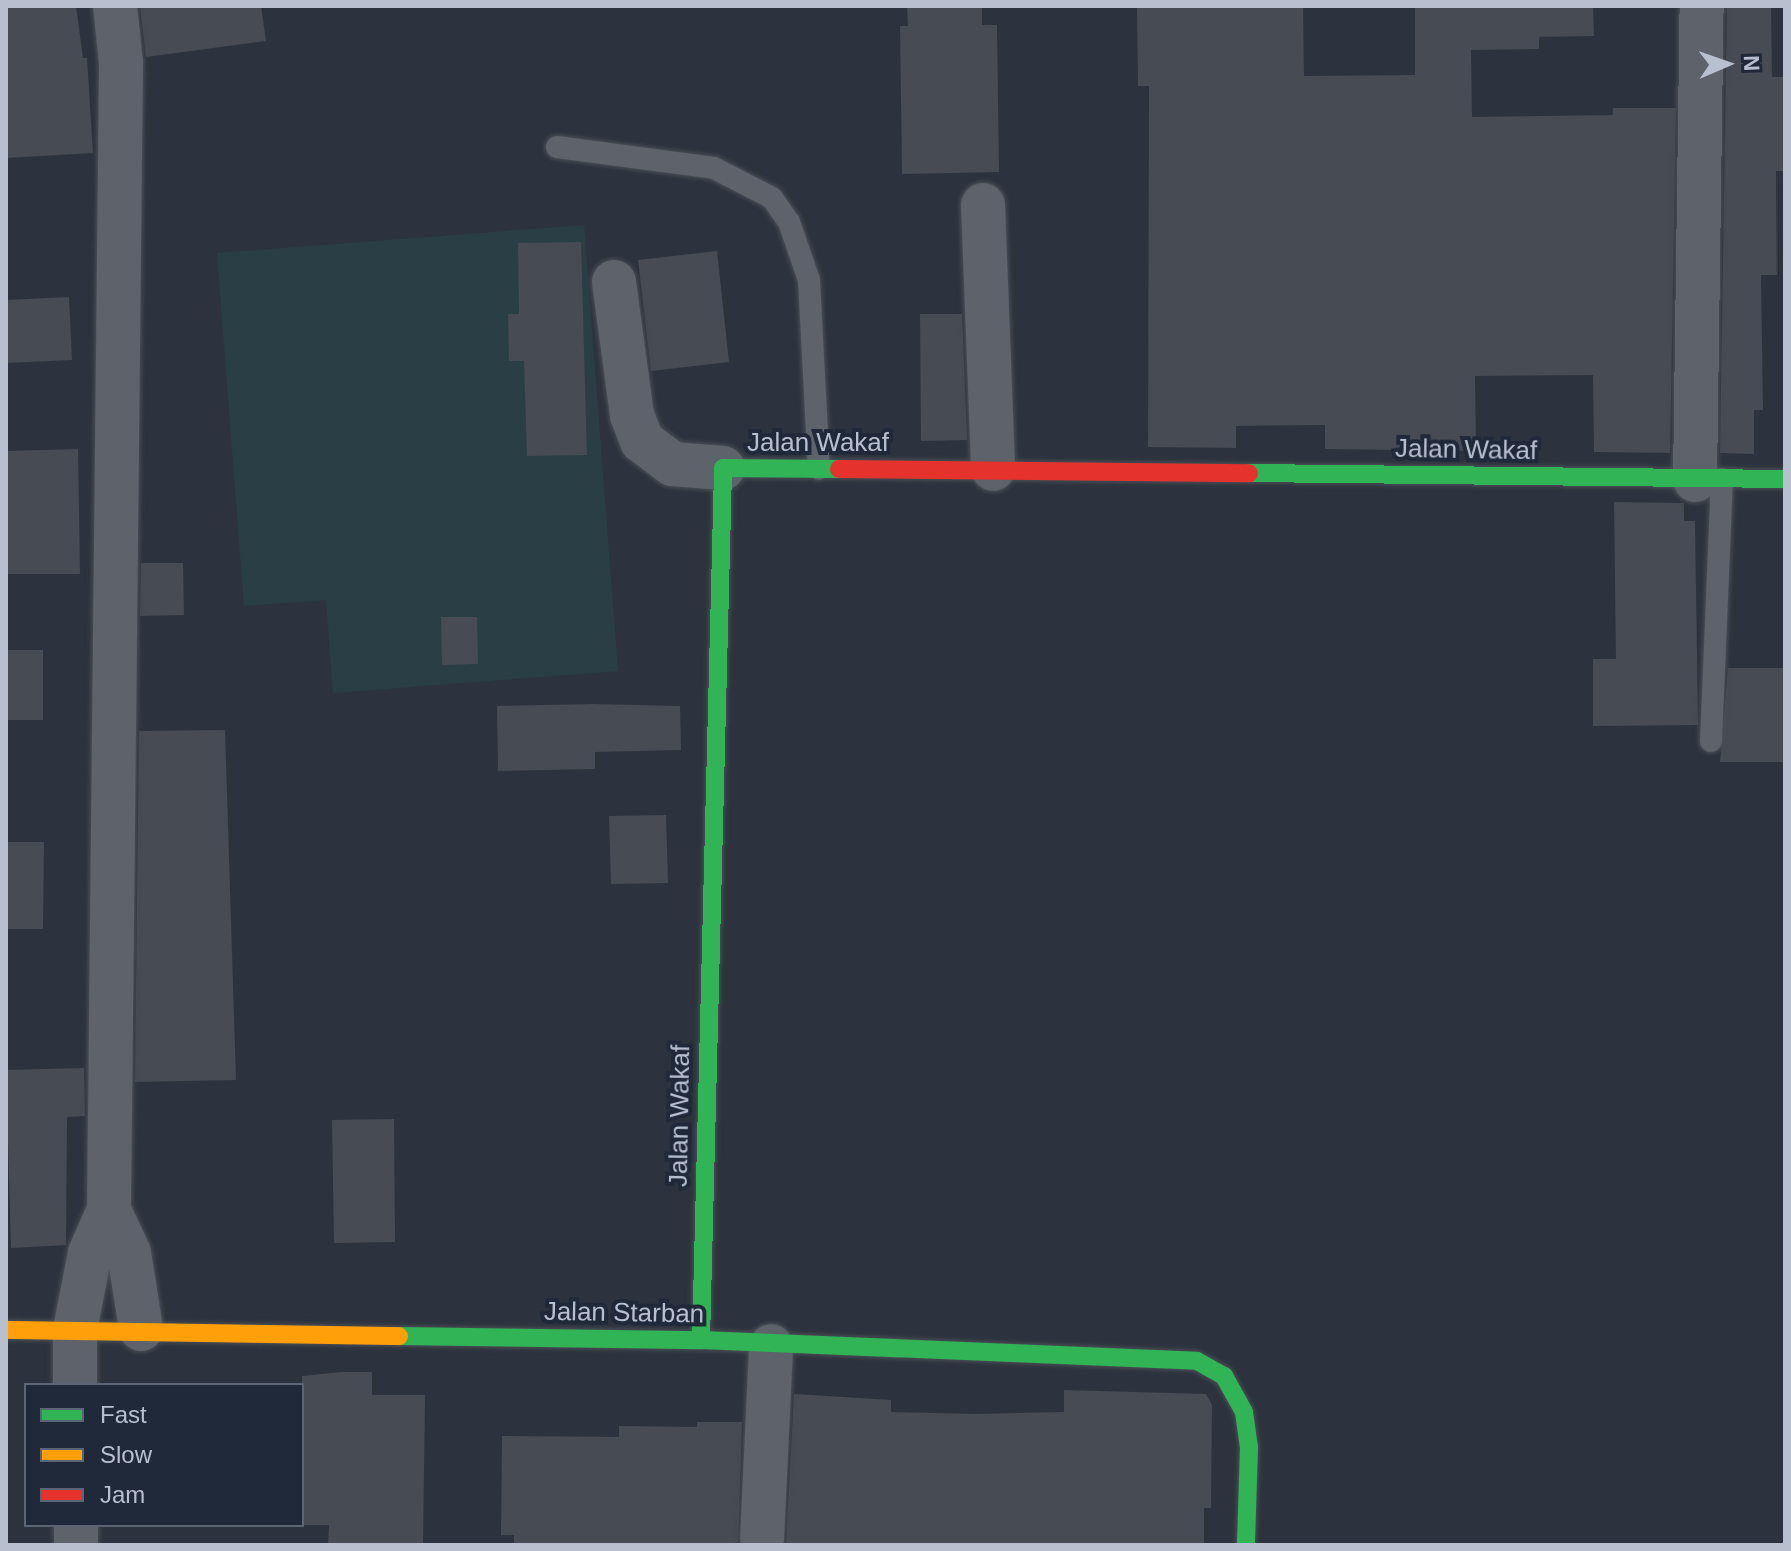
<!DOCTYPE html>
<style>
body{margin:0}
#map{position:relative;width:1791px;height:1551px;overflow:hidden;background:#2d333e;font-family:Arial,sans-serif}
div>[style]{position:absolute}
.green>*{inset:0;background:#293f45}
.building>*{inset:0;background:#464b54}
.roads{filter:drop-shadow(0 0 2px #4a4e56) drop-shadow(0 0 2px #4a4e56)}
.lane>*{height:22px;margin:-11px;padding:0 11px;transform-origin:11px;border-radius:11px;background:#5d626b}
.street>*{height:44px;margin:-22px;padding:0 22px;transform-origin:22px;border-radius:22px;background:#5d626b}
.fast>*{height:18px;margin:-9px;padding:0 9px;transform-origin:9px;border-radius:9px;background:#30b455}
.slow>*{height:18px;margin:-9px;padding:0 9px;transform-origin:9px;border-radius:9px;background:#ff9f0a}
.jam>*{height:18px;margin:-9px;padding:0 9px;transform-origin:9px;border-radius:9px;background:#e5322d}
span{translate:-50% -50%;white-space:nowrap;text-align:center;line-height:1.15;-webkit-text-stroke:8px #1f293a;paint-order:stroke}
.street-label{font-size:26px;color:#b8bfce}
.frame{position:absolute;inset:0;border:8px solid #b8bfce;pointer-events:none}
.legend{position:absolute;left:24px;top:1383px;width:280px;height:144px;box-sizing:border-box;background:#1f293a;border:2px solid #5c6575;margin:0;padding:10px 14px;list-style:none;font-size:24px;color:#b8bfce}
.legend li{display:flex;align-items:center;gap:16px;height:40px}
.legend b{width:40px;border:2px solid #5c6575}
.north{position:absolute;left:1687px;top:24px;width:80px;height:80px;-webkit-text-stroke:6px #1f293a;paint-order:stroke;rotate:88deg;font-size:22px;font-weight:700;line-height:32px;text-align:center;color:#b8bfce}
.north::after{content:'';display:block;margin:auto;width:28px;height:36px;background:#b8bfce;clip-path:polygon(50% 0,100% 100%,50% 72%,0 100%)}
</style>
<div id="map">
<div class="green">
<i style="clip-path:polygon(584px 225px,618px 671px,333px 693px,326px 600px,244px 606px,217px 253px)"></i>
</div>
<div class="building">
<i style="clip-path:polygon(6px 6px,76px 6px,83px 58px,87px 58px,93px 153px,6px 158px)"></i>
<i style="clip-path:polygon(140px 6px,261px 6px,266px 41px,146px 57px)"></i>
<i style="clip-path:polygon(907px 6px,982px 6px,982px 25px,997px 25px,999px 172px,902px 174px,900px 26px,908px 26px)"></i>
<i style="clip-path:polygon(1137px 6px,1303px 6px,1304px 76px,1415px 75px,1415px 6px,1593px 6px,1594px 36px,1539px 37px,1539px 49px,1471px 50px,1472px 117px,1613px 115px,1613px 108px,1676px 108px,1670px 453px,1594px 452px,1593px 375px,1475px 376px,1476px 451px,1325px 449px,1325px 425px,1236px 426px,1236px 448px,1148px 447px,1149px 86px,1138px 86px)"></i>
<i style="clip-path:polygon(1727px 6px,1771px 6px,1772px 77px,1785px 77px,1785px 171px,1776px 171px,1777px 275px,1761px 275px,1763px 410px,1754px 410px,1754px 454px,1720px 453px)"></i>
<i style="clip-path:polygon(581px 242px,587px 455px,527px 456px,524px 361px,509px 361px,508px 314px,519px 314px,518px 243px)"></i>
<i style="clip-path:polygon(717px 251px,729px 362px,651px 371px,638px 260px)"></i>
<i style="clip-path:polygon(69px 297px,72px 360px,6px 363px,6px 300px)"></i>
<i style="clip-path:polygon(920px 314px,962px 314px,967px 440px,921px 441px)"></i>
<i style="clip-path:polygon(78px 449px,80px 574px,6px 574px,6px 451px)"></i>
<i style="clip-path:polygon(1614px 502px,1684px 503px,1684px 521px,1695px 521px,1698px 725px,1593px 726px,1593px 659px,1616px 659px)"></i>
<i style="clip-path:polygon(141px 563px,183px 563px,184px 615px,140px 616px)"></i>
<i style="clip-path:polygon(441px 617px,477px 617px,478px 664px,442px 665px)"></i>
<i style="clip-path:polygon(6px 650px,43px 650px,43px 720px,6px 720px)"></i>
<i style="clip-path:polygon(1728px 668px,1785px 668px,1785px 762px,1720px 762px)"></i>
<i style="clip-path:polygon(593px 704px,680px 706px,681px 750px,595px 752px,595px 769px,498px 771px,497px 706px)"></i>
<i style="clip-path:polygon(225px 730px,236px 1080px,135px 1082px,139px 731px)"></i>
<i style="clip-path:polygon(666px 815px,668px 883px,611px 884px,609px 816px)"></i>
<i style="clip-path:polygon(6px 842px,44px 842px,43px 929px,6px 929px)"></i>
<i style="clip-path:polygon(84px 1068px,85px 1116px,67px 1117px,66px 1245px,11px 1248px,6px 1070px)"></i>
<i style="clip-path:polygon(394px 1119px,395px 1242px,334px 1243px,332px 1120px)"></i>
<i style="clip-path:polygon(341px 1372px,372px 1372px,372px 1395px,425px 1395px,423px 1545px,328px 1545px,329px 1525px,302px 1525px,302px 1376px)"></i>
<i style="clip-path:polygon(1064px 1390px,1206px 1394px,1212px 1405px,1211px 1508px,1204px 1508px,1204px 1545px,786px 1545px,794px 1394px,891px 1400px,891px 1412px,977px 1414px,1064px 1412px)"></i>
<i style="clip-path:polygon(697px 1422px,742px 1422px,738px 1545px,514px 1545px,514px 1535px,501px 1535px,502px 1436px,619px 1437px,619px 1426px,697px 1427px)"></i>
</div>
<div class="roads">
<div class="lane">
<i style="left:557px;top:147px;width:158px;rotate:7.6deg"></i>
<i style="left:714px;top:168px;width:65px;rotate:27.3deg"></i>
<i style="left:772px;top:198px;width:29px;rotate:55deg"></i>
<i style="left:789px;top:222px;width:61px;rotate:71deg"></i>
<i style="left:809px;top:280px;width:189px;rotate:87deg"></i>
<i style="left:1711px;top:741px;width:262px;rotate:-87.6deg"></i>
</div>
<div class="street">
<i style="left:983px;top:205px;width:264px;rotate:87.8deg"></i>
<i style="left:614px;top:282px;width:134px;rotate:82.3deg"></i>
<i style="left:632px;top:415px;width:28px;rotate:69deg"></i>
<i style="left:642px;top:441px;width:38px;rotate:37deg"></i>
<i style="left:672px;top:464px;width:51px;rotate:4.5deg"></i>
<i style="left:1695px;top:480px;width:474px;rotate:-89.2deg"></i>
<i style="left:109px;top:1210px;width:1147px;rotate:-89.4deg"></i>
<i style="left:121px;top:63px;width:57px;rotate:-96deg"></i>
<i style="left:75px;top:1385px;width:55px;rotate:-90deg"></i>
<i style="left:75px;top:1330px;width:78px;rotate:-79deg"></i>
<i style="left:90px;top:1253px;width:47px;rotate:-66.2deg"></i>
<i style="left:109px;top:1210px;width:47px;rotate:65.1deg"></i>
<i style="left:129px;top:1253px;width:77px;rotate:81deg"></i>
<i style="left:76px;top:1525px;width:20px;rotate:90deg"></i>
<i style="left:762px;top:1539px;width:193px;rotate:-87.3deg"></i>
</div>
<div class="fast">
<i style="left:1249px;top:473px;width:536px;rotate:0.64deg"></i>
<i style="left:399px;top:1336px;width:302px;rotate:0.8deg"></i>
<i style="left:701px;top:1340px;width:496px;rotate:2.4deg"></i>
<i style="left:1197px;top:1361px;width:31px;rotate:29deg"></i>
<i style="left:1224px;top:1376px;width:41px;rotate:60.9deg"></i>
<i style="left:1244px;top:1412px;width:35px;rotate:82deg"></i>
<i style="left:1249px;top:1447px;width:98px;rotate:91.8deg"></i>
<i style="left:701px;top:1340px;width:872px;rotate:-88.55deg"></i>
<i style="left:723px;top:468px;width:116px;rotate:0.5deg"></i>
</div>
<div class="slow">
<i style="left:6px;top:1330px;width:393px;rotate:0.9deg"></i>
</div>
<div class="jam">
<i style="left:839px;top:469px;width:410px;rotate:0.6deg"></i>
</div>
</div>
<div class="street-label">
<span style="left:818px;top:443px">Jalan Wakaf</span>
<span style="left:1466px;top:450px;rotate:1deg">Jalan Wakaf</span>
<span style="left:680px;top:1116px;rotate:-89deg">Jalan Wakaf</span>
<span style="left:624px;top:1313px;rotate:1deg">Jalan Starban</span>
</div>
<div class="frame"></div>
<ul class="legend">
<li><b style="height:10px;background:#30b455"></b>Fast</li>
<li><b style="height:10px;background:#ff9f0a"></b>Slow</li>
<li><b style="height:10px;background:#e5322d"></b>Jam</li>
</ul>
<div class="north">N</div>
</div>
